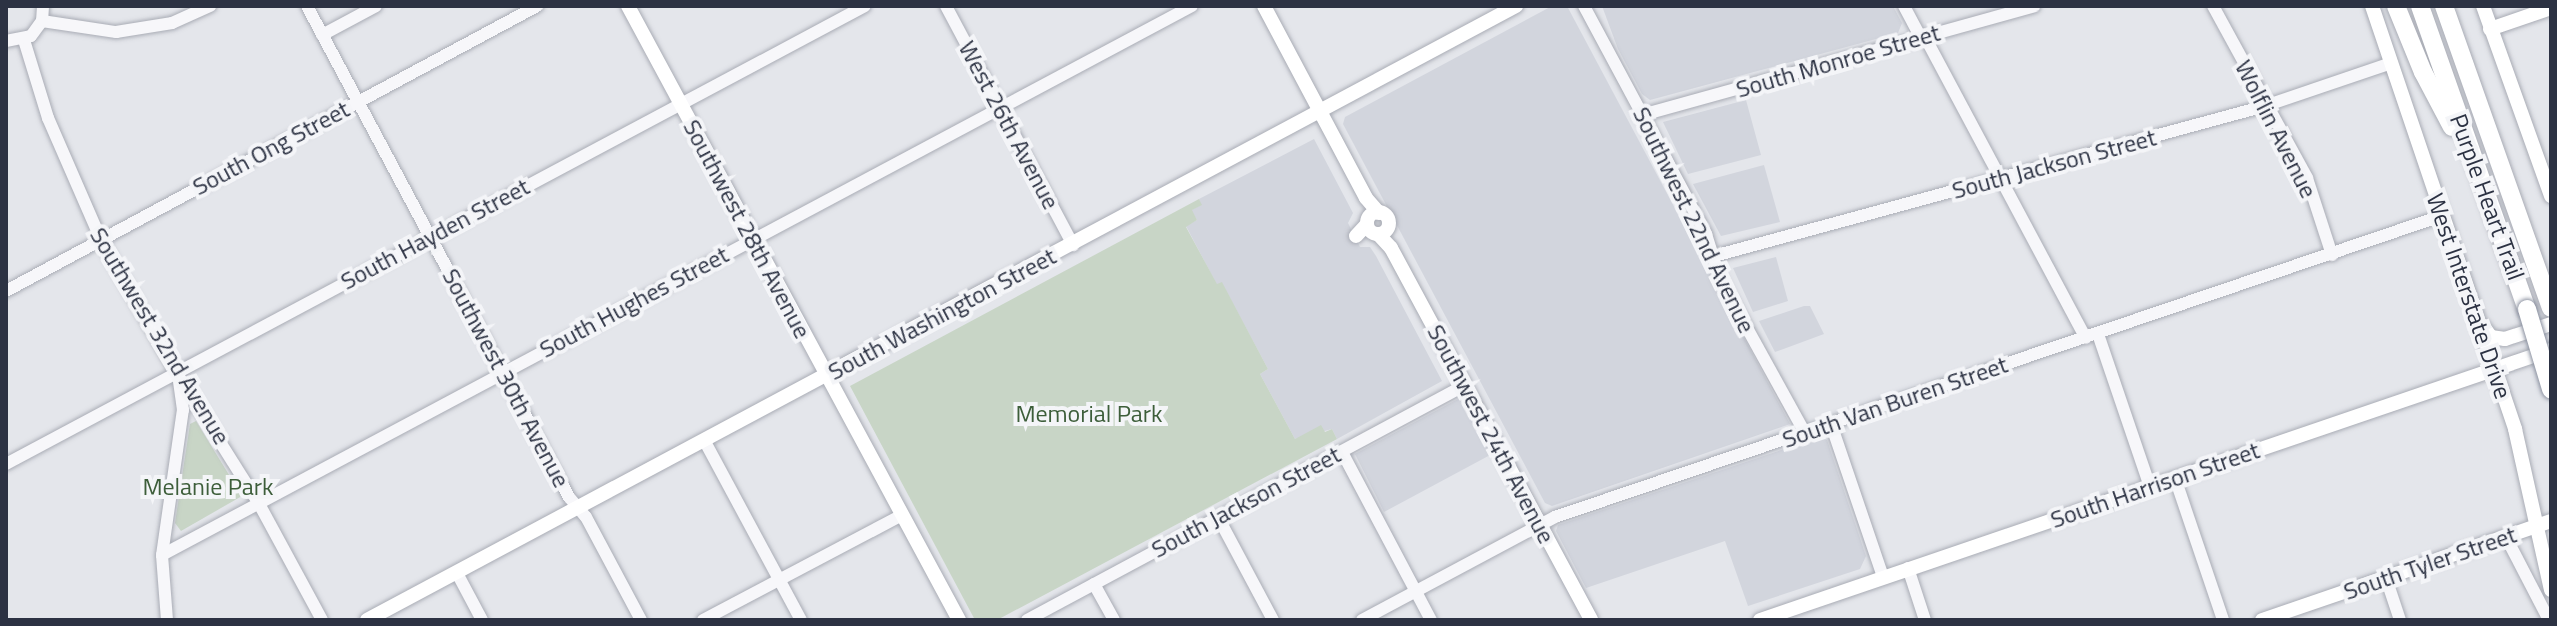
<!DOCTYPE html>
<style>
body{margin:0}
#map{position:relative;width:2557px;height:626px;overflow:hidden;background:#e4e6eb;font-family:"Titillium Web",sans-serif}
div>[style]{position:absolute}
.built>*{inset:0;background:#d2d5dd}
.green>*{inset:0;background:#c8d5c6}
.roads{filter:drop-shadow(0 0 2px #a9acb5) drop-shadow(0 0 2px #a9acb5)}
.minor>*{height:12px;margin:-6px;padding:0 6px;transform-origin:6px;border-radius:6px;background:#f7f7fa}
.major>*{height:14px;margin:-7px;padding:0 7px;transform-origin:7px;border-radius:7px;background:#fff}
.major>.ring{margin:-7px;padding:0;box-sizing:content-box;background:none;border:14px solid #fff;border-radius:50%}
.highway>*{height:18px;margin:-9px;padding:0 9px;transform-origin:9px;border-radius:9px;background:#fff}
.bridges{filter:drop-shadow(0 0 2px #8c92a1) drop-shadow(0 0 2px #8c92a1)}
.highway-bridge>*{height:18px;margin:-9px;padding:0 9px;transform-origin:9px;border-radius:9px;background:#fff}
span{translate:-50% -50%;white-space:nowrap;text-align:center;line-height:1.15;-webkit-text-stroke:8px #f4f5f8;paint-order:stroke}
.street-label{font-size:24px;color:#2c3243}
.park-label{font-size:24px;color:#3d5e3a}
.frame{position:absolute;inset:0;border:8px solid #2c3243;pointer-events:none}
</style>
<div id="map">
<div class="built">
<i style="clip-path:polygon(1552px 6px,1567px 6px,1790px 424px,1552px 506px,1545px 503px,1343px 124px,1345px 117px)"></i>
<i style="clip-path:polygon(1602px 6px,1893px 6px,1902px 23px,1898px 33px,1650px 100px,1642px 94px,1618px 49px)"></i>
<i style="clip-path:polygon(1746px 100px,1761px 155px,1688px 174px,1663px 122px)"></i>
<i style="clip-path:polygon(1314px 139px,1353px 213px,1348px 223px,1360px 247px,1370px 247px,1376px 256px,1442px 381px,1337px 439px,1332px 429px,1295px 439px,1260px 374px,1268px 369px,1222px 283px,1217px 285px,1186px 226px,1197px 220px,1191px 210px,1201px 205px,1199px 199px)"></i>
<i style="clip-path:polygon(1764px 165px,1780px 222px,1721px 236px,1693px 184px)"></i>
<i style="clip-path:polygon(1776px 257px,1788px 301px,1753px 312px,1733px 268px)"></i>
<i style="clip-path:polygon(1804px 306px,1810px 306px,1824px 334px,1775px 352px,1759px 321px)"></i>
<i style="clip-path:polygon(1460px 398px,1492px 454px,1384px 512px,1355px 454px)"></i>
<i style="clip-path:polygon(1820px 437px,1827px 440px,1866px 556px,1860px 569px,1748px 606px,1725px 541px,1586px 588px,1556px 531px,1558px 525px)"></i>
</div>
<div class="green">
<i style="clip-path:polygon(1199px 199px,1202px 205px,1192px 210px,1197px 220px,1186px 227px,1217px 284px,1222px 282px,1268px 369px,1260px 374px,1295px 439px,1321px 425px,1325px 432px,1332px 429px,1337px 439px,997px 620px,975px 620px,850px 386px)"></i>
<i style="clip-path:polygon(196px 421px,242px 496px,181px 531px,175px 523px,190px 424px)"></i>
</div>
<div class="roads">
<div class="minor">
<i style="left:307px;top:6px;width:557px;rotate:61.92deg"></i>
<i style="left:569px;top:497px;width:26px;rotate:50deg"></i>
<i style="left:586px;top:517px;width:117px;rotate:61.9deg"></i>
<i style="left:946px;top:6px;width:271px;rotate:62deg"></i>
<i style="left:1584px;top:6px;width:259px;rotate:61.8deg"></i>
<i style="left:1706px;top:234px;width:47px;rotate:72.7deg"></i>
<i style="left:1720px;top:279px;width:176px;rotate:61.1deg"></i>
<i style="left:1904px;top:6px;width:36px;rotate:62deg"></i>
<i style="left:2213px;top:6px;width:196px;rotate:61.3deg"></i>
<i style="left:2307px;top:178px;width:81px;rotate:72deg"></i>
<i style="left:42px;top:21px;width:75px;rotate:8.5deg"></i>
<i style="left:116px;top:32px;width:57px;rotate:-9.1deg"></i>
<i style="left:172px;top:23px;width:42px;rotate:-24.1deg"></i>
<i style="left:322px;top:35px;width:61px;rotate:-28.2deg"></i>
<i style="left:1925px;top:37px;width:341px;rotate:61.9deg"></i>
<i style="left:24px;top:40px;width:82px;rotate:72.9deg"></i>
<i style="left:48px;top:118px;width:133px;rotate:66.5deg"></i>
<i style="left:101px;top:240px;width:152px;rotate:60.4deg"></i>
<i style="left:176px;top:372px;width:154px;rotate:57.8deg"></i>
<i style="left:258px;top:502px;width:134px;rotate:61.5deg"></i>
<i style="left:6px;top:41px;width:25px;rotate:-11deg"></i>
<i style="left:31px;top:36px;width:19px;rotate:-54deg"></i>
<i style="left:42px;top:21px;width:15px;rotate:-86deg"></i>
<i style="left:1642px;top:115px;width:407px;rotate:-15.5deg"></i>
<i style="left:1714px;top:256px;width:571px;rotate:-15.23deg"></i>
<i style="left:2265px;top:106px;width:133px;rotate:-18.8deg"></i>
<i style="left:6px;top:291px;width:603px;rotate:-28.22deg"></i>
<i style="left:2098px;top:334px;width:162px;rotate:71.2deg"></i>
<i style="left:1831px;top:424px;width:162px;rotate:71.2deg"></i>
<i style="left:704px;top:440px;width:204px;rotate:61.7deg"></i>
<i style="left:1342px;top:452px;width:190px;rotate:62.1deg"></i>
<i style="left:6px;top:464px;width:973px;rotate:-28.07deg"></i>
<i style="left:2175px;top:478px;width:150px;rotate:71.3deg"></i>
<i style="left:1218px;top:517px;width:117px;rotate:61.9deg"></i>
<i style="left:2506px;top:537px;width:93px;rotate:62.6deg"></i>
<i style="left:162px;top:555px;width:1167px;rotate:-28.06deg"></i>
<i style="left:1908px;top:568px;width:55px;rotate:71.9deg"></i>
<i style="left:457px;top:573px;width:53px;rotate:62deg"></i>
<i style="left:2386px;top:578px;width:44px;rotate:71.6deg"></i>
<i style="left:1094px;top:584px;width:41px;rotate:60.9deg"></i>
<i style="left:167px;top:620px;width:65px;rotate:-94.4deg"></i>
<i style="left:162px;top:555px;width:147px;rotate:-81.8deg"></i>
<i style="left:183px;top:410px;width:28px;rotate:-98deg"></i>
<i style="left:703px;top:620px;width:225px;rotate:-27.8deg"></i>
<i style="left:1027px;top:620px;width:497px;rotate:-28.2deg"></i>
<i style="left:1362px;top:620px;width:219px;rotate:-28.1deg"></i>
<i style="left:1555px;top:517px;width:936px;rotate:-18.76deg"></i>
</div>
<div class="major">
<i style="left:628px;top:6px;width:698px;rotate:61.67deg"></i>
<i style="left:1264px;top:6px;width:217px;rotate:62deg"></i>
<i style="left:1366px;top:198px;width:20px;rotate:49deg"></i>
<i style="left:2372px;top:6px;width:447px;rotate:71.3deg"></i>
<i style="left:2515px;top:429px;width:165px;rotate:77.4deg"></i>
<i style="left:2483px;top:6px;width:202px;rotate:70.3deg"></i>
<i style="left:2490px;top:29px;width:65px;rotate:-19deg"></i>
<i class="ring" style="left:1367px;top:212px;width:8px;height:8px"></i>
<i style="left:1378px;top:234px;width:19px;rotate:47deg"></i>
<i style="left:1391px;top:248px;width:422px;rotate:61.7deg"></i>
<i style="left:1356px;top:236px;width:16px;rotate:-47deg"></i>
<i style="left:2483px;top:326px;width:14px;rotate:54deg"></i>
<i style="left:2491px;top:337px;width:14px;rotate:8deg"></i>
<i style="left:2505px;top:339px;width:48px;rotate:-18.1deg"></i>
<i style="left:367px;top:620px;width:1303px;rotate:-28.12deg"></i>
<i style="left:1760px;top:620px;width:836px;rotate:-18.85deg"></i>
<i style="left:2262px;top:620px;width:305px;rotate:-18.9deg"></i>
</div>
<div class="highway">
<i style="left:2396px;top:6px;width:71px;rotate:67.8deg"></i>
<i style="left:2423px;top:72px;width:62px;rotate:62.2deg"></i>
<i style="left:2420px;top:6px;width:321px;rotate:70.6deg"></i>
<i style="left:2444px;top:6px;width:320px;rotate:70.5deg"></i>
</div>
</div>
<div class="bridges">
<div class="highway-bridge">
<i style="left:2527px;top:309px;width:84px;rotate:73.3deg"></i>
</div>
</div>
<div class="street-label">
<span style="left:1838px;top:61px;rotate:-16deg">South Monroe Street</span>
<span style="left:1009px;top:125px;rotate:62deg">West 26th Avenue</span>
<span style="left:2276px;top:129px;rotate:63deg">Wolflin Avenue</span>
<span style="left:271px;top:148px;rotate:-28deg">South Ong Street</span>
<span style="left:2054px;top:164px;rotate:-15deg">South Jackson Street</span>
<span style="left:2487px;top:197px;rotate:70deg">Purple Heart Trail</span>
<span style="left:1694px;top:220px;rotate:64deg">Southwest 22nd Avenue</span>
<span style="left:747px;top:229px;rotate:62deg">Southwest 28th Avenue</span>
<span style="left:435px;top:234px;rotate:-28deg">South Hayden Street</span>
<span style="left:2469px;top:296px;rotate:71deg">West Interstate Drive</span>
<span style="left:634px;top:302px;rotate:-28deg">South Hughes Street</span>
<span style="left:942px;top:314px;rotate:-28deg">South Washington Street</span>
<span style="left:160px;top:336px;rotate:59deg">Southwest 32nd Avenue</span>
<span style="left:506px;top:378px;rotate:62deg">Southwest 30th Avenue</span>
<span style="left:1895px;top:402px;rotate:-19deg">South Van Buren Street</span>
<span style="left:1491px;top:434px;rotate:62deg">Southwest 24th Avenue</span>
<span style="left:2155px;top:485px;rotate:-19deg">South Harrison Street</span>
<span style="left:1246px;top:502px;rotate:-28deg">South Jackson Street</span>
<span style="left:2430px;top:563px;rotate:-19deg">South Tyler Street</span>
</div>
<div class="park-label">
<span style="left:1089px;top:414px">Memorial Park</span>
<span style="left:208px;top:487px">Melanie Park</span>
</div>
<div class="frame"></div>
</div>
